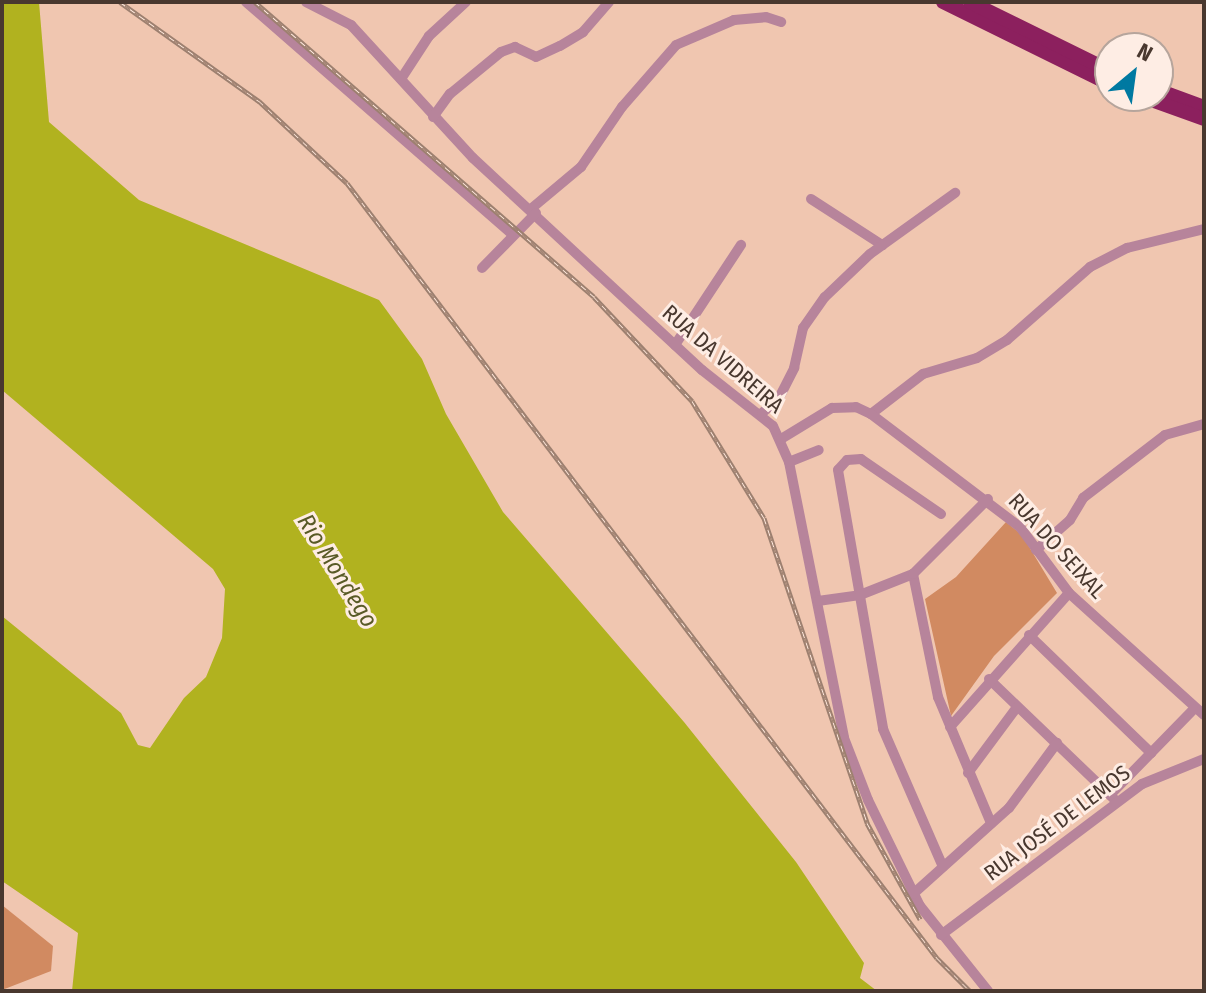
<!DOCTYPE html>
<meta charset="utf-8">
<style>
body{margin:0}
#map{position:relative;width:1206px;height:993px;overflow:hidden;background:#f0c6b0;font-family:"Fira Sans Condensed",sans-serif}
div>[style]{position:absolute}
.green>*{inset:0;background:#d18a61}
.water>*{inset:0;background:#b1b21f}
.minor>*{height:10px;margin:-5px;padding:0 5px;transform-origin:5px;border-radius:5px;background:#b7849b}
.highway>*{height:14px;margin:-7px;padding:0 7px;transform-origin:7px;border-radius:7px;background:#8c205e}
.rail>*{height:5px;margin-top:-2.5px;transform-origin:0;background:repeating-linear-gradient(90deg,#feede4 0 6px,#9d8070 0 12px);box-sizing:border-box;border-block:2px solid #9d8070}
span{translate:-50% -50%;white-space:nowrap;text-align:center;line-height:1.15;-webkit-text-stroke:6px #feede4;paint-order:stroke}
.street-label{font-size:22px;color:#49382f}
.water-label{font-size:24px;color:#595a26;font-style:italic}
.frame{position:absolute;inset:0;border:4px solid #49382f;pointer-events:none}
.north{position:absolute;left:1094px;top:32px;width:80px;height:80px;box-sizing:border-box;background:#feede4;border:2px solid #b6a59c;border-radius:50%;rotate:29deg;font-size:22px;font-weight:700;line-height:32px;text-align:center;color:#49382f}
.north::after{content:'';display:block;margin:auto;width:28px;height:36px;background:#0079a1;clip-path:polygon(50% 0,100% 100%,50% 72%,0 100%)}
</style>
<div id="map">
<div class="green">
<i style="clip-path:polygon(1006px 522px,1022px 535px,1057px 593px,994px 656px,951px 716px,925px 599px,956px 577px)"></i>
<i style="clip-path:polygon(2px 905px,53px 946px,51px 971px,2px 990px)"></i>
</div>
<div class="water">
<i style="clip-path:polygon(2px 2px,39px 2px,49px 122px,139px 200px,379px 300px,422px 359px,446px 414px,503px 512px,684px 722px,796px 862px,864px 963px,860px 978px,877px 991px,72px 991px,78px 933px,2px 881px,2px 616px,121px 713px,138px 745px,150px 748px,184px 698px,206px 677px,222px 638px,225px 589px,213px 569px,2px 390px)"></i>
</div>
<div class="minor">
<i style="left:246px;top:2px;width:354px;rotate:41.1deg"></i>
<i style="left:306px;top:2px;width:51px;rotate:27.1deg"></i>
<i style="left:351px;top:25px;width:180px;rotate:47.5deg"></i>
<i style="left:473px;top:158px;width:312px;rotate:42.8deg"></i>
<i style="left:702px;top:370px;width:90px;rotate:38.3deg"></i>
<i style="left:773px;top:426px;width:39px;rotate:66deg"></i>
<i style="left:789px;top:462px;width:281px;rotate:78.7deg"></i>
<i style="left:844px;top:738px;width:66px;rotate:68.8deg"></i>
<i style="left:868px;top:800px;width:118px;rotate:63.9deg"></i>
<i style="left:920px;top:906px;width:109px;rotate:51.3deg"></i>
<i style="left:401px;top:79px;width:51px;rotate:-56.9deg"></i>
<i style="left:429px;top:36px;width:50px;rotate:-42.6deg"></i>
<i style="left:433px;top:117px;width:29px;rotate:-54deg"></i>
<i style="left:450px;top:94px;width:66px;rotate:-39.5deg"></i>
<i style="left:501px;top:52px;width:15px;rotate:-20deg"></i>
<i style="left:515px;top:47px;width:23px;rotate:25deg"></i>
<i style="left:536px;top:57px;width:26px;rotate:-25deg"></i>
<i style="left:560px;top:46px;width:27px;rotate:-31deg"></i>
<i style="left:583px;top:32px;width:40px;rotate:-49deg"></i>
<i style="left:811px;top:199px;width:85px;rotate:32.9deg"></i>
<i style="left:532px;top:208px;width:64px;rotate:-39.9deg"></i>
<i style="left:581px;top:167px;width:73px;rotate:-55.7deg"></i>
<i style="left:622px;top:107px;width:82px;rotate:-48.9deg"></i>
<i style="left:676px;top:45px;width:63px;rotate:-23.3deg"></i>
<i style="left:734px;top:20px;width:32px;rotate:-5deg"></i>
<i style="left:766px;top:17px;width:16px;rotate:18deg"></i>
<i style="left:482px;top:268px;width:77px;rotate:-45.5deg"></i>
<i style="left:675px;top:345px;width:120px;rotate:-56.6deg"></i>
<i style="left:762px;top:413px;width:23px;rotate:-41deg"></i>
<i style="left:779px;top:398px;width:34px;rotate:-63deg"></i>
<i style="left:794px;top:368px;width:41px;rotate:-77.3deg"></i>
<i style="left:803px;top:328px;width:38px;rotate:-55deg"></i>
<i style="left:825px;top:297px;width:62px;rotate:-43.7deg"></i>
<i style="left:870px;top:254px;width:105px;rotate:-35.7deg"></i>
<i style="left:871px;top:414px;width:66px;rotate:-37.6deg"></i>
<i style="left:923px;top:374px;width:56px;rotate:-16.5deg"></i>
<i style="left:977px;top:358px;width:35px;rotate:-31deg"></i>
<i style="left:1007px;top:340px;width:111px;rotate:-41.3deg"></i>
<i style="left:1090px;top:267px;width:42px;rotate:-27.2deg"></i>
<i style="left:1127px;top:248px;width:79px;rotate:-13.9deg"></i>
<i style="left:781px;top:439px;width:60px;rotate:-31.3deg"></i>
<i style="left:832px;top:408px;width:24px;rotate:-2deg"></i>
<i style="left:856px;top:407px;width:17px;rotate:25deg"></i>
<i style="left:871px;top:414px;width:187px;rotate:37.2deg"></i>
<i style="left:1020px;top:527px;width:82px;rotate:53.4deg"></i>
<i style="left:1069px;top:593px;width:182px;rotate:42.1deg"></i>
<i style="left:789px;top:462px;width:32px;rotate:-22deg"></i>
<i style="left:941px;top:514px;width:97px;rotate:-145.5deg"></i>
<i style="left:861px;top:459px;width:14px;rotate:176deg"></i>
<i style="left:847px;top:460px;width:13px;rotate:132deg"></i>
<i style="left:838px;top:470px;width:263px;rotate:80.1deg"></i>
<i style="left:883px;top:729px;width:150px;rotate:66.5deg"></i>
<i style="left:1036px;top:550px;width:45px;rotate:-41.4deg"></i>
<i style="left:1070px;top:520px;width:26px;rotate:-59deg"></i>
<i style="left:1083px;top:498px;width:103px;rotate:-37.5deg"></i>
<i style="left:1165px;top:435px;width:41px;rotate:-15.8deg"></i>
<i style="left:913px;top:574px;width:126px;rotate:78.5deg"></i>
<i style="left:938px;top:697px;width:137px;rotate:67.2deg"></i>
<i style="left:818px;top:601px;width:42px;rotate:-8.1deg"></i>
<i style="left:860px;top:595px;width:57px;rotate:-21.6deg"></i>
<i style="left:913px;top:574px;width:106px;rotate:-45deg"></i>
<i style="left:1029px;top:635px;width:170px;rotate:44deg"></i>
<i style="left:989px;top:679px;width:176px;rotate:43.8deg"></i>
<i style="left:950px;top:727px;width:179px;rotate:-48.4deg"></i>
<i style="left:968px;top:773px;width:82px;rotate:-53.4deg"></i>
<i style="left:1110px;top:795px;width:119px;rotate:-45.7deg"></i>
<i style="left:913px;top:894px;width:129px;rotate:-41.9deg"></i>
<i style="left:1009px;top:808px;width:81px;rotate:-53.6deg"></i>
<i style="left:941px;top:935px;width:251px;rotate:-36.9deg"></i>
<i style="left:1142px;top:784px;width:67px;rotate:-22deg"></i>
</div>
<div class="highway">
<i style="left:943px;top:2px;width:186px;rotate:26.2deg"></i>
<i style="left:970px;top:2px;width:156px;rotate:26.2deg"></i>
<i style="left:1158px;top:90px;width:49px;rotate:20.3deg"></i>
<i style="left:1140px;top:96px;width:68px;rotate:19.8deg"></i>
</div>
<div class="rail">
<i style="left:120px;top:2px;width:171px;rotate:35.5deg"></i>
<i style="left:259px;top:101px;width:120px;rotate:43deg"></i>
<i style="left:347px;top:183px;width:974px;rotate:52.72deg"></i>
<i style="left:937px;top:958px;width:47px;rotate:45deg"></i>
<i style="left:255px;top:2px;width:449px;rotate:41deg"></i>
<i style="left:594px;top:297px;width:143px;rotate:46.7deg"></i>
<i style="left:692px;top:401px;width:137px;rotate:58.4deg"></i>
<i style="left:764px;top:518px;width:322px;rotate:71.3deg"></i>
<i style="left:867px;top:823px;width:110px;rotate:61.1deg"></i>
</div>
<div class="street-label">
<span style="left:723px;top:359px;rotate:41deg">RUA DA VIDREIRA</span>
<span style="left:1057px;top:546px;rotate:48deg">RUA DO SEIXAL</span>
<span style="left:1057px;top:823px;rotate:-37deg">RUA JOSÉ DE LEMOS</span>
</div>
<div class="water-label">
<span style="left:337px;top:571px;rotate:58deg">Rio Mondego</span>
</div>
<div class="frame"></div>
<div class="north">N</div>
</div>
